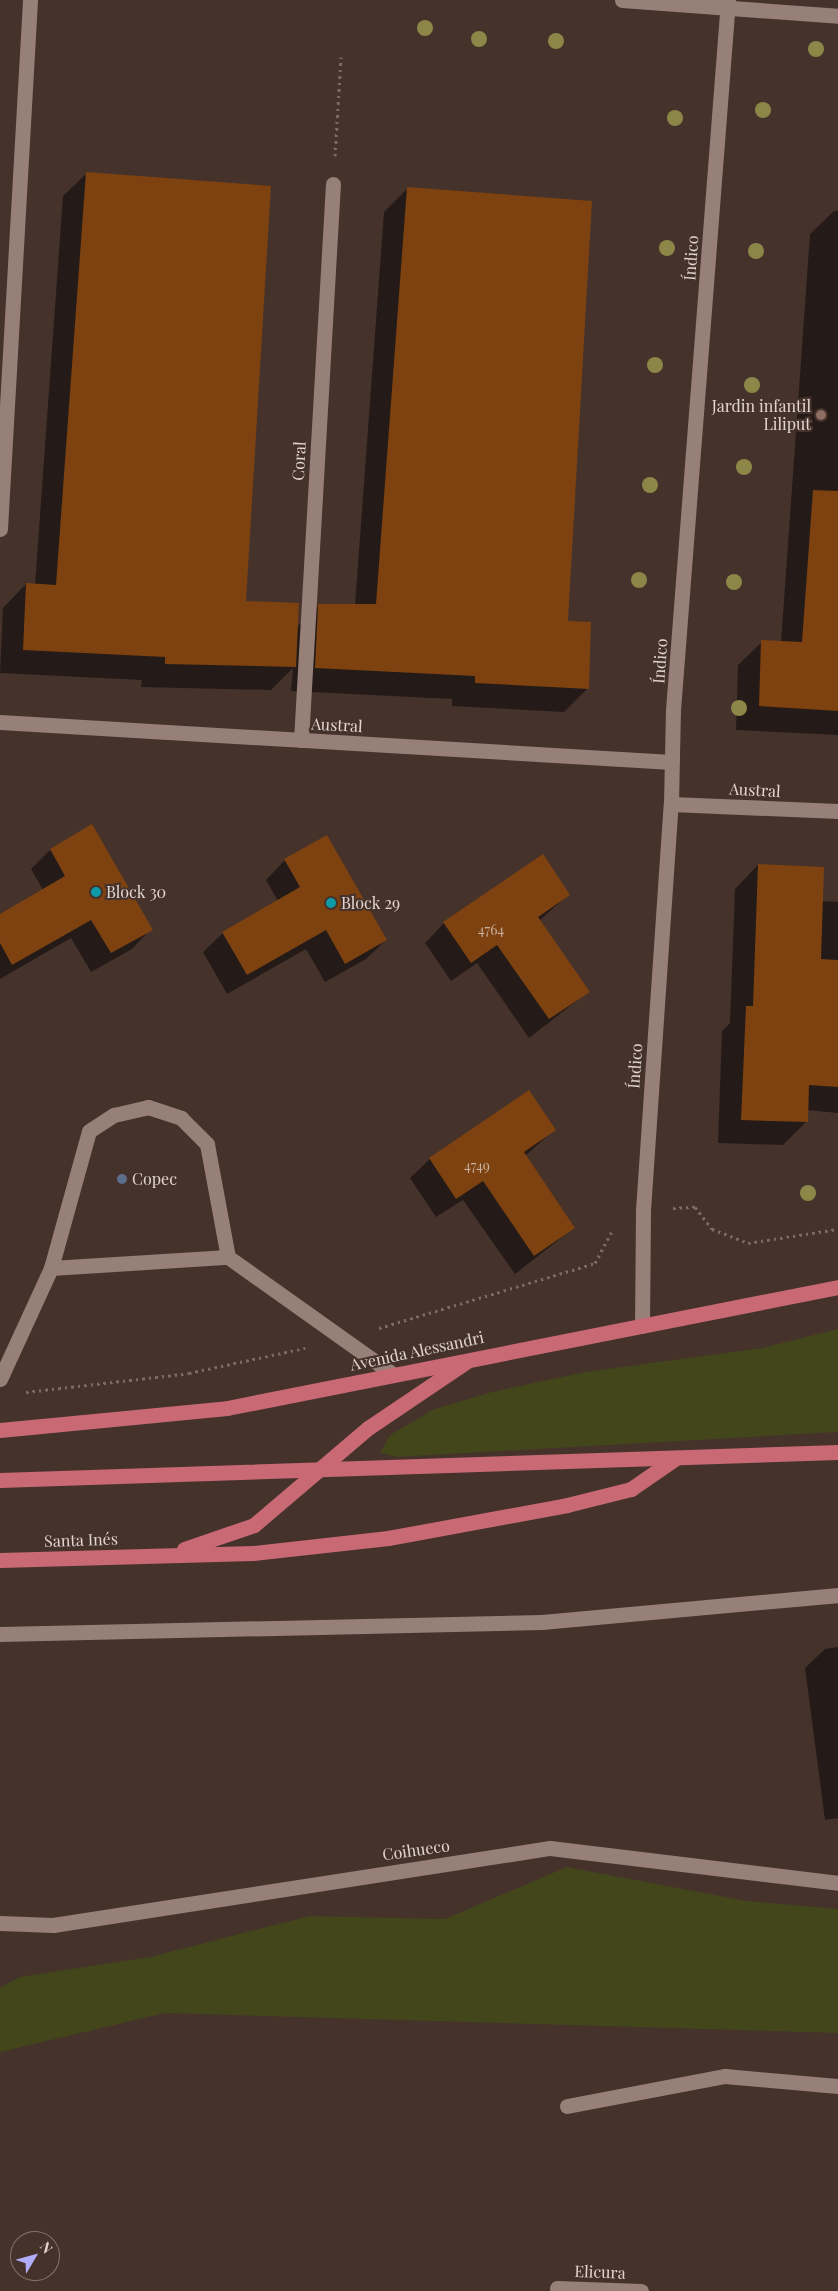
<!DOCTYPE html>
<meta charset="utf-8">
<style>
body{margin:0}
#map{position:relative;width:838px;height:2291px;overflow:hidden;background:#45322b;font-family:"Playfair Display",serif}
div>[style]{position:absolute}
.green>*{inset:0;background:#43451b}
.shadow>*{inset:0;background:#0007}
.building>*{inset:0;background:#7d4210}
.path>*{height:3px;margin-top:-1.5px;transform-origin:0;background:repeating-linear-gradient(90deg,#7b6b65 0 2.5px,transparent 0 6.5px)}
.minor>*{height:15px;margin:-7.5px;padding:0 7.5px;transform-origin:7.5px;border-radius:7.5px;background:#968077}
.major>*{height:15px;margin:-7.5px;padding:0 7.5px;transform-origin:7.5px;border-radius:7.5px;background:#c86974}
.trees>*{width:16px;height:16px;margin:-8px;border-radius:50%;background:#8c8748}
.dots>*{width:14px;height:14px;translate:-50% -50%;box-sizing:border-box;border:2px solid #45322b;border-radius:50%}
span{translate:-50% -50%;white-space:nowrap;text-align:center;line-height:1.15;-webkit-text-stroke:4px #45322b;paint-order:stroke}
.number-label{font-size:14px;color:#c9b0a1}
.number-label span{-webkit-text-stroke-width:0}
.street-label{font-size:16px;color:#e2d5d1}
.poi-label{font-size:16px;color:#e2d5d1}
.right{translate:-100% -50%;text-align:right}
.left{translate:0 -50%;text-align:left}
.north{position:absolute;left:10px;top:2231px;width:50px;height:50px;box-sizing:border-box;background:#45322b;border:1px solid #84736d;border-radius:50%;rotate:53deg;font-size:14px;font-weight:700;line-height:20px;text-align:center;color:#e2d5d1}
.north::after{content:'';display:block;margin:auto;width:18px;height:22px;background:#b1adfa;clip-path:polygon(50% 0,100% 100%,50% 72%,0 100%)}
</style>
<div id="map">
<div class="green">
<i style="clip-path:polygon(838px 1329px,838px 1432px,397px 1457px,380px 1453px,390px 1435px,434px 1409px,492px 1392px,585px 1372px,762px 1348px)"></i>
<i style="clip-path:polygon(567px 1867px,747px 1901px,838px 1909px,838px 2033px,165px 2013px,0 2052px,0 1988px,19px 1977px,150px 1957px,310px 1916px,445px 1919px)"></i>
</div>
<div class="shadow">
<i style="clip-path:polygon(87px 173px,245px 603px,297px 627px,319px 605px,355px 605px,384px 212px,408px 188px,588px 688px,564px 712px,452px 706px,452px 699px,291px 691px,293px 668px,271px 690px,141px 687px,142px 680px,0 673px,3px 608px,26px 584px,35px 585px,63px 196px)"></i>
<i style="clip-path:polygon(834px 211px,838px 211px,838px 735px,736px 730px,738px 665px,762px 642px,781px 643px,810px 234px)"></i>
<i style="clip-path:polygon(50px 850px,151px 929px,132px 949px,91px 972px,71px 938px,0 979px,0 915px,43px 890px,31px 869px)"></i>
<i style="clip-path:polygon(285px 860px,386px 940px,366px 959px,325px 982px,306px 949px,227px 994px,203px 952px,223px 933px,278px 901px,266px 880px)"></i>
<i style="clip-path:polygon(758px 865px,822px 901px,838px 902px,838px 1113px,807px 1110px,806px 1122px,783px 1145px,718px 1143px,722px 1031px,730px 1023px,735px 889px)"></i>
<i style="clip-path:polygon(569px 894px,539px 921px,588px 992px,529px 1038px,477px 963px,451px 981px,425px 943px,444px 923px)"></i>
<i style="clip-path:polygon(554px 1130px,525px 1156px,574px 1228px,515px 1274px,463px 1200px,436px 1217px,410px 1178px,430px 1159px)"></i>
<i style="clip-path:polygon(838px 1647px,838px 1818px,825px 1820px,805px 1668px,825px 1649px)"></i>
</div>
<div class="building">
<i style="clip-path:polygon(86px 172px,271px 186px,246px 601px,299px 603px,296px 667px,165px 664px,165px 657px,23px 650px,26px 583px,56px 585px)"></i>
<i style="clip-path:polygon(407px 187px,592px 201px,568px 621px,591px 622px,589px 689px,475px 683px,475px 676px,315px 668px,318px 604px,376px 604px)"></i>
<i style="clip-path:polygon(813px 490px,838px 491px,838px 711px,759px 706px,761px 640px,802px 642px)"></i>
<i style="clip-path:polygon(92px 824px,153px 930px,111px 953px,91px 920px,12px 965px,0 943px,0 914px,65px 876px,50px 849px)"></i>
<i style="clip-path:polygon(327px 835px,387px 940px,345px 964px,326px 930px,247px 975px,222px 932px,300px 887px,284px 859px)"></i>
<i style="clip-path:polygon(543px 854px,570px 895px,538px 917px,590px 992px,549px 1019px,497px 945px,471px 963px,443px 922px)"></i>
<i style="clip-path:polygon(758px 864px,824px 867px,821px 959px,838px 960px,838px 1087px,809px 1085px,808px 1122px,741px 1120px,746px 1006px,753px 1006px)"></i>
<i style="clip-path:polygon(529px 1090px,556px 1130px,524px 1152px,575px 1228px,534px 1256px,483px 1181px,456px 1199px,429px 1158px)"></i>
</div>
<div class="path">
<i style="left:335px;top:156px;width:99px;rotate:-86.5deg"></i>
<i style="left:673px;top:1208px;width:22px;rotate:-3deg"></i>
<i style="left:695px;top:1207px;width:28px;rotate:52deg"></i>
<i style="left:712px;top:1229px;width:39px;rotate:21deg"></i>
<i style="left:748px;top:1243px;width:91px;rotate:-8.8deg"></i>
<i style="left:379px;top:1328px;width:226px;rotate:-16.7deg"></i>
<i style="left:595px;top:1263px;width:38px;rotate:-62deg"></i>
<i style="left:26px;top:1392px;width:164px;rotate:-6.6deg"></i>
<i style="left:189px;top:1373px;width:119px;rotate:-12.2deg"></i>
</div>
<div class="minor">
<i style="left:622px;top:0;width:217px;rotate:4.2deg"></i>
<i style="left:0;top:529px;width:530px;rotate:-86.75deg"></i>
<i style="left:0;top:722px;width:673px;rotate:3.41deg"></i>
<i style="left:301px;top:740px;width:557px;rotate:-86.71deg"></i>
<i style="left:671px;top:804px;width:167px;rotate:2.4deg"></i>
<i style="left:51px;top:1268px;width:142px;rotate:-74.5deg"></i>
<i style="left:89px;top:1131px;width:30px;rotate:-33deg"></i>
<i style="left:114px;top:1115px;width:35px;rotate:-13deg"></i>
<i style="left:148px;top:1107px;width:35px;rotate:18deg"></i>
<i style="left:181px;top:1118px;width:37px;rotate:45deg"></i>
<i style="left:207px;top:1144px;width:115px;rotate:79.5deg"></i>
<i style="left:642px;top:1326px;width:116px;rotate:-89.5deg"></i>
<i style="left:643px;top:1210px;width:407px;rotate:-86.1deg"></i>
<i style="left:671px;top:804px;width:94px;rotate:-88.8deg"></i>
<i style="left:673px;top:710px;width:712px;rotate:-85.57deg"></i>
<i style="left:0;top:1379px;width:122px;rotate:-65.3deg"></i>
<i style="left:51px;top:1268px;width:177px;rotate:-3.6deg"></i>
<i style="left:228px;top:1257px;width:200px;rotate:35.4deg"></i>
<i style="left:0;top:1634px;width:542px;rotate:-1.27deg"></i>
<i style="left:542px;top:1622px;width:297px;rotate:-5.2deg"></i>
<i style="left:0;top:1923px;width:53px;rotate:2.2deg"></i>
<i style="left:53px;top:1925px;width:503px;rotate:-8.81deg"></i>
<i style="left:550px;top:1848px;width:290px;rotate:6.9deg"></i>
<i style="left:567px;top:2106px;width:161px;rotate:-10.8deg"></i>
<i style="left:725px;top:2076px;width:113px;rotate:5.1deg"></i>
<i style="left:557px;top:2288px;width:84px;rotate:2deg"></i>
</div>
<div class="major">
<i style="left:0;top:1430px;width:228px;rotate:-5.5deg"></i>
<i style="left:227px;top:1408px;width:623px;rotate:-11.2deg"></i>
<i style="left:0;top:1480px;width:838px;rotate:-1.91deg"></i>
<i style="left:184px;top:1549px;width:74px;rotate:-18.9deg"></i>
<i style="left:254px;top:1525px;width:150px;rotate:-40.4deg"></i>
<i style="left:368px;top:1428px;width:118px;rotate:-34deg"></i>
<i style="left:0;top:1560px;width:253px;rotate:-1.6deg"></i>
<i style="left:253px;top:1553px;width:136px;rotate:-6.3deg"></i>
<i style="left:388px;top:1538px;width:182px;rotate:-10.4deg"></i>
<i style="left:567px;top:1505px;width:66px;rotate:-14deg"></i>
<i style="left:631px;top:1489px;width:55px;rotate:-34.6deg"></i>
</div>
<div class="trees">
<i style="left:425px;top:28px"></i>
<i style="left:479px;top:39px"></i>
<i style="left:556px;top:41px"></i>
<i style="left:816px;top:49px"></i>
<i style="left:763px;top:110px"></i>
<i style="left:675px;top:118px"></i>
<i style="left:667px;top:248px"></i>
<i style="left:756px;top:251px"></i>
<i style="left:655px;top:365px"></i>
<i style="left:752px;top:385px"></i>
<i style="left:744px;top:467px"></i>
<i style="left:650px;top:485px"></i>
<i style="left:639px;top:580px"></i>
<i style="left:734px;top:582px"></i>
<i style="left:739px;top:708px"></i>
<i style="left:808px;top:1193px"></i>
</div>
<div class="dots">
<i style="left:821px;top:415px;background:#8d6e63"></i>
<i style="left:96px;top:892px;background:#0f9aa8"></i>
<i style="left:331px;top:903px;background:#0f9aa8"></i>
<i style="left:122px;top:1179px;background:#5c6f8a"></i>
</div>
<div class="number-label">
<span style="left:491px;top:930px">4764</span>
<span style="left:477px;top:1166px">4749</span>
</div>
<div class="street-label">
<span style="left:691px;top:258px;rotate:-86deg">Índico</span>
<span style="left:299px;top:461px;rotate:-87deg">Coral</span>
<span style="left:660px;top:661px;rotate:-86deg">Índico</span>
<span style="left:337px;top:725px;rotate:3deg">Austral</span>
<span style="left:755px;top:790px;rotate:3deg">Austral</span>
<span style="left:635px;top:1066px;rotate:-86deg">Índico</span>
<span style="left:417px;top:1351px;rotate:-12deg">Avenida Alessandri</span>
<span style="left:81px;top:1540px;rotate:-2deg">Santa Inés</span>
<span style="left:416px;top:1850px;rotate:-8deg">Coihueco</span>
<span style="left:600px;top:2272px;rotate:2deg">Elicura</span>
</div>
<div class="poi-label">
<span class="right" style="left:811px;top:415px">Jardin infantil<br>Liliput</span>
<span class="left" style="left:106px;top:892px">Block 30</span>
<span class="left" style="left:341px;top:903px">Block 29</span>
<span class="left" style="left:132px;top:1179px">Copec</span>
</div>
<div class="north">N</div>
</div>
